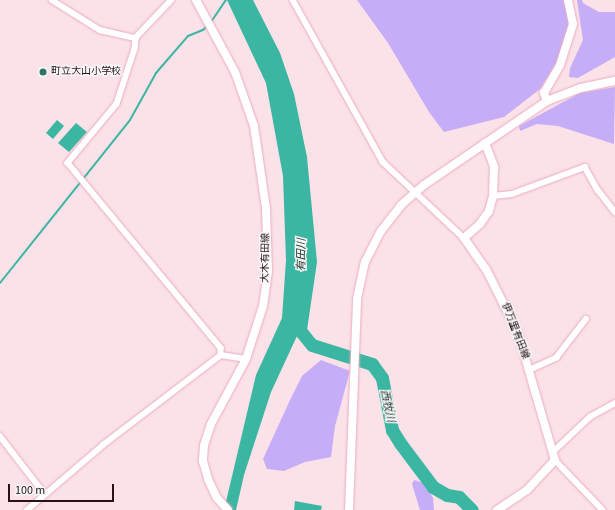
<!DOCTYPE html>
<meta charset="utf-8">
<style>
body{margin:0}
#map{position:relative;width:615px;height:510px;overflow:hidden;background:#fbe1e8;font-family:"Source Sans 3","Noto Sans JP",sans-serif}
div>[style]{position:absolute}
.green>*{inset:0;background:#c6adf7}
.water>*{inset:0;background:#3bb6a2}
.stream>*{height:2px;margin:-1px;padding:0 1px;transform-origin:1px;border-radius:1px;background:#3bb6a2}
.river>*{height:13px;margin:-6.5px;padding:0 6.5px;transform-origin:6.5px;border-radius:6.5px;background:#3bb6a2}
.roads{filter:drop-shadow(0 0 1px #eaacbf) drop-shadow(0 0 1px #eaacbf)}
.street>*{height:5.5px;margin:-2.75px;padding:0 2.75px;transform-origin:2.75px;border-radius:2.75px;background:#fff}
.secondary>*{height:8px;margin:-4px;padding:0 4px;transform-origin:4px;border-radius:4px;background:#fff}
.dots>*{width:11px;height:11px;translate:-50% -50%;box-sizing:border-box;border:2px solid #f6f6f6;border-radius:50%}
span{translate:-50% -50%;white-space:nowrap;text-align:center;line-height:1.15;-webkit-text-stroke:3px #f6f6f6;paint-order:stroke}
.poi-label{font-size:10px;color:#281119}
.left{translate:0 -50%;text-align:left}
.street-label{font-size:10px;color:#281119}
.water-label{font-size:11px;color:#192e2a;font-style:italic}
.scale{position:absolute;left:8px;top:484px;width:106px;height:18px;box-sizing:border-box;border:2px solid #281119;border-top:0;padding-left:5px;font-size:12px;line-height:14px;white-space:nowrap;color:#281119;-webkit-text-stroke:3px #f6f6f6;paint-order:stroke}
</style>
<div id="map">
<div class="green">
<i style="clip-path:polygon(357px 0,566px 0,569px 25px,559px 59px,540px 89px,504px 117px,444px 132px,429px 112px,388px 43px)"></i>
<i style="clip-path:polygon(577px 0,582px 0,583px 3px,599px 12px,615px 12px,615px 57px,578px 78px,569px 77px,570px 68px,583px 40px)"></i>
<i style="clip-path:polygon(615px 87px,614px 144px,558px 126px,537px 124px,520px 131px,519px 126px,580px 93px)"></i>
<i style="clip-path:polygon(321px 360px,350px 371px,335px 426px,331px 457px,305px 462px,284px 471px,267px 469px,263px 459px,290px 400px,302px 376px)"></i>
<i style="clip-path:polygon(414px 480px,424px 483px,428px 489px,433px 498px,434px 510px,420px 510px,412px 484px)"></i>
</div>
<div class="water">
<i style="clip-path:polygon(227px 0,253px 0,280px 53px,294px 94px,307px 157px,317px 262px,306px 337px,297px 336px,271px 392px,244px 475px,236px 510px,224px 510px,256px 375px,282px 318px,286px 260px,283px 176px,266px 83px)"></i>
<i style="clip-path:polygon(57px 120px,64px 126px,53px 139px,46px 133px)"></i>
<i style="clip-path:polygon(76px 123px,87px 132px,69px 152px,58px 143px)"></i>
<i style="clip-path:polygon(295px 501px,322px 506px,321px 510px,294px 510px)"></i>
</div>
<div class="stream">
<i style="left:211px;top:22px;width:27px;rotate:-56deg"></i>
<i style="left:0;top:283px;width:208px;rotate:-51.4deg"></i>
<i style="left:130px;top:120px;width:54px;rotate:-61deg"></i>
<i style="left:156px;top:73px;width:49px;rotate:-49.1deg"></i>
<i style="left:188px;top:36px;width:16px;rotate:-22deg"></i>
<i style="left:203px;top:30px;width:7px;rotate:-45deg"></i>
</div>
<div class="river">
<i style="left:294px;top:323px;width:28px;rotate:51deg"></i>
<i style="left:312px;top:345px;width:63px;rotate:17.6deg"></i>
<i style="left:372px;top:364px;width:17px;rotate:54deg"></i>
<i style="left:382px;top:378px;width:53px;rotate:79.1deg"></i>
<i style="left:392px;top:430px;width:15px;rotate:58deg"></i>
<i style="left:400px;top:443px;width:55px;rotate:53.1deg"></i>
<i style="left:433px;top:487px;width:16px;rotate:30deg"></i>
<i style="left:447px;top:495px;width:12px;rotate:9deg"></i>
<i style="left:459px;top:497px;width:18px;rotate:45deg"></i>
</div>
<div class="roads">
<div class="street">
<i style="left:52px;top:0;width:57px;rotate:32deg"></i>
<i style="left:100px;top:30px;width:37px;rotate:13deg"></i>
<i style="left:172px;top:0;width:52px;rotate:133.5deg"></i>
<i style="left:136px;top:38px;width:11px;rotate:95deg"></i>
<i style="left:135px;top:49px;width:58px;rotate:108.1deg"></i>
<i style="left:117px;top:104px;width:77px;rotate:129.7deg"></i>
<i style="left:68px;top:163px;width:240px;rotate:50.4deg"></i>
<i style="left:221px;top:348px;width:7px;rotate:90deg"></i>
<i style="left:293px;top:0;width:185px;rotate:60.9deg"></i>
<i style="left:383px;top:162px;width:111px;rotate:43.2deg"></i>
<i style="left:493px;top:196px;width:19px;rotate:-6deg"></i>
<i style="left:512px;top:194px;width:78px;rotate:-20.3deg"></i>
<i style="left:585px;top:167px;width:26px;rotate:61deg"></i>
<i style="left:598px;top:190px;width:28px;rotate:52deg"></i>
<i style="left:529px;top:370px;width:30px;rotate:-24deg"></i>
<i style="left:556px;top:358px;width:49px;rotate:-52.4deg"></i>
<i style="left:0;top:436px;width:72px;rotate:52.3deg"></i>
<i style="left:553px;top:452px;width:51px;rotate:-43.4deg"></i>
<i style="left:590px;top:417px;width:29px;rotate:-29deg"></i>
<i style="left:555px;top:460px;width:69px;rotate:46.2deg"></i>
<i style="left:27px;top:510px;width:100px;rotate:-40.5deg"></i>
<i style="left:103px;top:445px;width:148px;rotate:-37.3deg"></i>
<i style="left:221px;top:355px;width:25px;rotate:9deg"></i>
</div>
<div class="secondary">
<i style="left:196px;top:0;width:82px;rotate:61.6deg"></i>
<i style="left:235px;top:72px;width:57px;rotate:70.6deg"></i>
<i style="left:254px;top:126px;width:83px;rotate:81.7deg"></i>
<i style="left:266px;top:208px;width:63px;rotate:88.2deg"></i>
<i style="left:268px;top:271px;width:35px;rotate:98deg"></i>
<i style="left:263px;top:306px;width:56px;rotate:107.8deg"></i>
<i style="left:246px;top:359px;width:74px;rotate:118.3deg"></i>
<i style="left:211px;top:424px;width:22px;rotate:108deg"></i>
<i style="left:204px;top:445px;width:16px;rotate:94deg"></i>
<i style="left:203px;top:461px;width:19px;rotate:74deg"></i>
<i style="left:208px;top:479px;width:21px;rotate:65deg"></i>
<i style="left:217px;top:498px;width:16px;rotate:47deg"></i>
<i style="left:547px;top:101px;width:9px;rotate:-111deg"></i>
<i style="left:544px;top:93px;width:32px;rotate:-60deg"></i>
<i style="left:560px;top:65px;width:43px;rotate:-72.4deg"></i>
<i style="left:573px;top:24px;width:25px;rotate:-102deg"></i>
<i style="left:485px;top:143px;width:26px;rotate:69deg"></i>
<i style="left:494px;top:167px;width:29px;rotate:92deg"></i>
<i style="left:493px;top:196px;width:16px;rotate:105deg"></i>
<i style="left:489px;top:211px;width:16px;rotate:125deg"></i>
<i style="left:480px;top:224px;width:21px;rotate:139deg"></i>
<i style="left:464px;top:238px;width:38px;rotate:55deg"></i>
<i style="left:486px;top:269px;width:72px;rotate:63.4deg"></i>
<i style="left:518px;top:333px;width:132px;rotate:73.8deg"></i>
<i style="left:555px;top:460px;width:41px;rotate:133deg"></i>
<i style="left:527px;top:490px;width:36px;rotate:146deg"></i>
<i style="left:349px;top:510px;width:211px;rotate:-87.8deg"></i>
<i style="left:357px;top:299px;width:38px;rotate:-78deg"></i>
<i style="left:365px;top:262px;width:35px;rotate:-63deg"></i>
<i style="left:381px;top:231px;width:33px;rotate:-52deg"></i>
<i style="left:401px;top:205px;width:30px;rotate:-41deg"></i>
<i style="left:424px;top:185px;width:149px;rotate:-34.3deg"></i>
<i style="left:547px;top:101px;width:36px;rotate:-21deg"></i>
<i style="left:581px;top:88px;width:35px;rotate:-12deg"></i>
</div>
</div>
<div class="dots">
<i style="left:43px;top:72px;background:#2f7467"></i>
</div>
<div class="poi-label">
<span class="left" style="left:51px;top:72px">町立大山小学校</span>
</div>
<div class="street-label">
<span style="left:266px;top:258px;rotate:-89deg">大木有田線</span>
<span style="left:515px;top:331px;rotate:69deg">伊万里有田線</span>
</div>
<div class="water-label">
<span style="left:302px;top:255px;rotate:-89deg">有田川</span>
<span style="left:387px;top:406px;rotate:78deg">西牧川</span>
</div>
<div class="scale">100 m</div>
</div>
